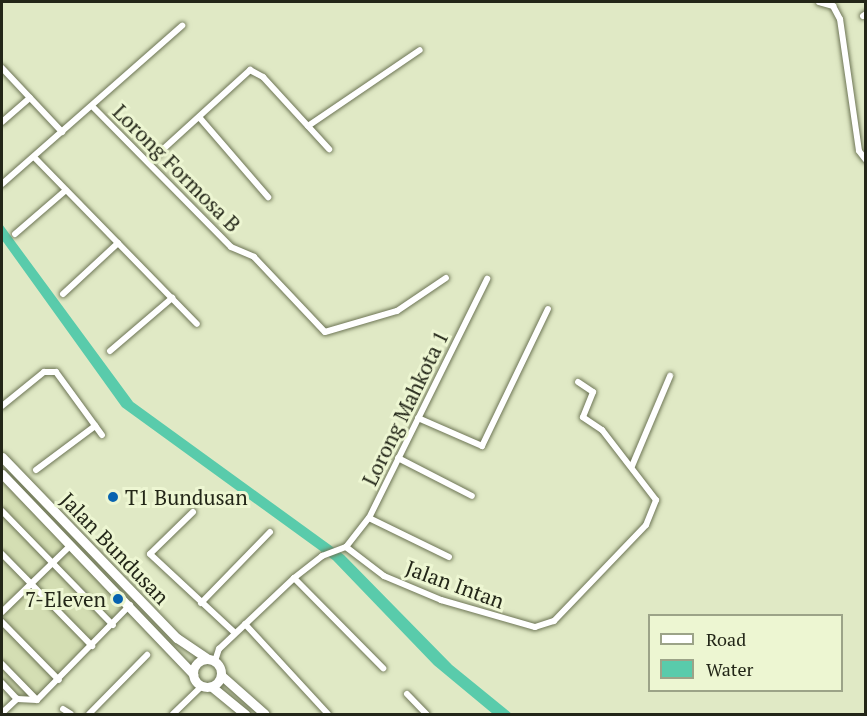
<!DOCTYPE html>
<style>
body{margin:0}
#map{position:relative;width:867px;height:716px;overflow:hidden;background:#e0e9c5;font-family:"PT Serif",serif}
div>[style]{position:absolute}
.built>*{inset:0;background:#d4deb3}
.water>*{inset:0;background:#59cbab}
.roads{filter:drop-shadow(0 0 2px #6d7555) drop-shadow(0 0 2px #6d7555)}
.minor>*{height:6px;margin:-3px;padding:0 3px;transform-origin:3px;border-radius:3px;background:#fff}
.secondary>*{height:9px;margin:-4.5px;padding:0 4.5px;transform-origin:4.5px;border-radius:4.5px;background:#fff}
.secondary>.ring{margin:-4.5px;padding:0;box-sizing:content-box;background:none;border:9px solid #fff;border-radius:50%}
.dots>*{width:16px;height:16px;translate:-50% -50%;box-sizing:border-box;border:3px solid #edf6d2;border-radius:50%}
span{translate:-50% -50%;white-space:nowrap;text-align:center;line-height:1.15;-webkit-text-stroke:6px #edf6d2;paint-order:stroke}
.street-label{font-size:21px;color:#232618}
.poi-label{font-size:21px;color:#232618}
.left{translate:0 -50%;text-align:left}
.right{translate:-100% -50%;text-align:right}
.frame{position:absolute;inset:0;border:3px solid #232618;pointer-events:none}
.legend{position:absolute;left:648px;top:614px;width:195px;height:78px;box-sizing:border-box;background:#edf6d2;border:2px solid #9ca388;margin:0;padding:8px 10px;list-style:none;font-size:18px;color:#232618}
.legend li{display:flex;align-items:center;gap:12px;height:30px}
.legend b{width:30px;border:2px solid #9ca388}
</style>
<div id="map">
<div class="built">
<i style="clip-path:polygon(2px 475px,130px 605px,31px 702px,17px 699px,2px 683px)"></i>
</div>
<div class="water">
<i style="clip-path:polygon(2px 224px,133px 402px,344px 555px,452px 665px,512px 714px,493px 714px,434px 665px,333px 560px,122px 407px,2px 240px)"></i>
</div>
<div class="roads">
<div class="minor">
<i style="left:819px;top:2px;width:15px;rotate:16deg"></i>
<i style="left:833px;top:6px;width:15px;rotate:62deg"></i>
<i style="left:840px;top:19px;width:133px;rotate:81.8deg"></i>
<i style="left:859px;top:151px;width:11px;rotate:52deg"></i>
<i style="left:863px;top:16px;width:4px;rotate:-34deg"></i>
<i style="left:2px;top:68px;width:88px;rotate:46.8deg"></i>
<i style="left:92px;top:106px;width:198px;rotate:45.4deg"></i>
<i style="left:231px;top:247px;width:25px;rotate:23deg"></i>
<i style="left:254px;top:257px;width:103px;rotate:46.6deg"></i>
<i style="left:325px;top:332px;width:75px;rotate:-16.3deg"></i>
<i style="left:397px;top:311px;width:59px;rotate:-34deg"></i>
<i style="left:199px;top:117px;width:106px;rotate:49.2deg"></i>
<i style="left:2px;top:122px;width:37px;rotate:-41deg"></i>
<i style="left:308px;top:126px;width:135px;rotate:-34.2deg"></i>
<i style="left:34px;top:157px;width:233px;rotate:45.7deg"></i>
<i style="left:149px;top:162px;width:137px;rotate:-42.3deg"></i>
<i style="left:250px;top:70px;width:15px;rotate:28deg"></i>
<i style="left:263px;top:77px;width:98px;rotate:47.5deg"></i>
<i style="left:2px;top:184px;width:240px;rotate:-41.3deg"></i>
<i style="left:15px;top:234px;width:67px;rotate:-40.8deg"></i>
<i style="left:63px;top:294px;width:75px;rotate:-42.8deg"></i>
<i style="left:110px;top:351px;width:82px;rotate:-40.5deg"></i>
<i style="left:2px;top:406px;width:54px;rotate:-39deg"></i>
<i style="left:44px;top:372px;width:12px"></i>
<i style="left:56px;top:372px;width:78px;rotate:53.9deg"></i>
<i style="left:418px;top:418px;width:70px;rotate:23.6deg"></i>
<i style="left:482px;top:446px;width:152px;rotate:-64.3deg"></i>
<i style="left:398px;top:458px;width:83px;rotate:27.2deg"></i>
<i style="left:632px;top:466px;width:98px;rotate:-67.1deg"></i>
<i style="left:36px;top:470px;width:74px;rotate:-36.7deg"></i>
<i style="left:2px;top:511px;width:159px;rotate:45.8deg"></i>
<i style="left:193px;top:512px;width:60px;rotate:135.7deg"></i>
<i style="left:150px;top:554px;width:116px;rotate:42.9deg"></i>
<i style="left:369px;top:518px;width:89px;rotate:26deg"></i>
<i style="left:346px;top:547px;width:37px;rotate:-52deg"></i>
<i style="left:369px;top:518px;width:267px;rotate:-63.7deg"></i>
<i style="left:2px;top:554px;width:129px;rotate:45.6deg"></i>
<i style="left:294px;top:578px;width:127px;rotate:45.3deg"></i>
<i style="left:201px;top:603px;width:99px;rotate:-45.8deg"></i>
<i style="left:2px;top:612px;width:96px;rotate:-44.2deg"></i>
<i style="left:2px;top:622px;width:81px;rotate:45.5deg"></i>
<i style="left:245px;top:624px;width:122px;rotate:47.3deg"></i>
<i style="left:215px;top:661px;width:13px;rotate:-72deg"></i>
<i style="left:219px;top:649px;width:103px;rotate:-43.4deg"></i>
<i style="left:294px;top:578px;width:36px;rotate:-38deg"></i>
<i style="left:322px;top:556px;width:26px;rotate:-21deg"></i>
<i style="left:346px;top:547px;width:48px;rotate:37.3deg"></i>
<i style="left:384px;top:576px;width:62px;rotate:22.8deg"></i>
<i style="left:441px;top:600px;width:98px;rotate:16deg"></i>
<i style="left:535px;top:627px;width:20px;rotate:-18deg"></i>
<i style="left:554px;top:621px;width:133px;rotate:-46.2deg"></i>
<i style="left:646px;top:525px;width:27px;rotate:-68deg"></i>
<i style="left:656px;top:500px;width:88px;rotate:-127.6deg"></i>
<i style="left:602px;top:430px;width:23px;rotate:-146deg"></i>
<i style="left:583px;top:417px;width:27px;rotate:-68deg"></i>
<i style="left:593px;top:392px;width:18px;rotate:-146deg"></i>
<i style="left:2px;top:664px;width:50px;rotate:45.8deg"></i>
<i style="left:2px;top:683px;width:22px;rotate:47deg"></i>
<i style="left:17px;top:699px;width:20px;rotate:3deg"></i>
<i style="left:37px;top:700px;width:133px;rotate:-45.6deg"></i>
<i style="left:407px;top:694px;width:28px;rotate:46deg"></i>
<i style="left:63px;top:709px;width:9px;rotate:32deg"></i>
<i style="left:2px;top:713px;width:21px;rotate:-43deg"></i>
<i style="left:89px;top:714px;width:83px;rotate:-45.5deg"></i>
<i style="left:173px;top:714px;width:40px;rotate:-44deg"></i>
</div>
<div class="secondary">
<i style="left:2px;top:457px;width:252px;rotate:46deg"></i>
<i style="left:177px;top:638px;width:37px;rotate:34deg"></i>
<i style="left:2px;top:474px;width:277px;rotate:46.3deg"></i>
<i class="ring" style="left:193px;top:659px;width:19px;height:19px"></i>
<i style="left:222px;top:676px;width:57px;rotate:41.5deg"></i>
<i style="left:212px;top:687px;width:43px;rotate:39.3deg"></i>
</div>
</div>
<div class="dots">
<i style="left:113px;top:497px;background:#0863b0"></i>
<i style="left:118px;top:599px;background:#0863b0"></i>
</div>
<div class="street-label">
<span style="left:177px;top:168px;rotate:45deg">Lorong Formosa B</span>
<span style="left:405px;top:408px;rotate:-64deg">Lorong Mahkota 1</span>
<span style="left:115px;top:548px;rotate:46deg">Jalan Bundusan</span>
<span style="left:455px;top:584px;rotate:20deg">Jalan Intan</span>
</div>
<div class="poi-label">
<span class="left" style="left:125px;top:497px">T1 Bundusan</span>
<span class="right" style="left:106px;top:599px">7-Eleven</span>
</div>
<div class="frame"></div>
<ul class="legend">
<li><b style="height:8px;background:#fff"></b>Road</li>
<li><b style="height:16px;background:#59cbab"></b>Water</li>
</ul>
</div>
